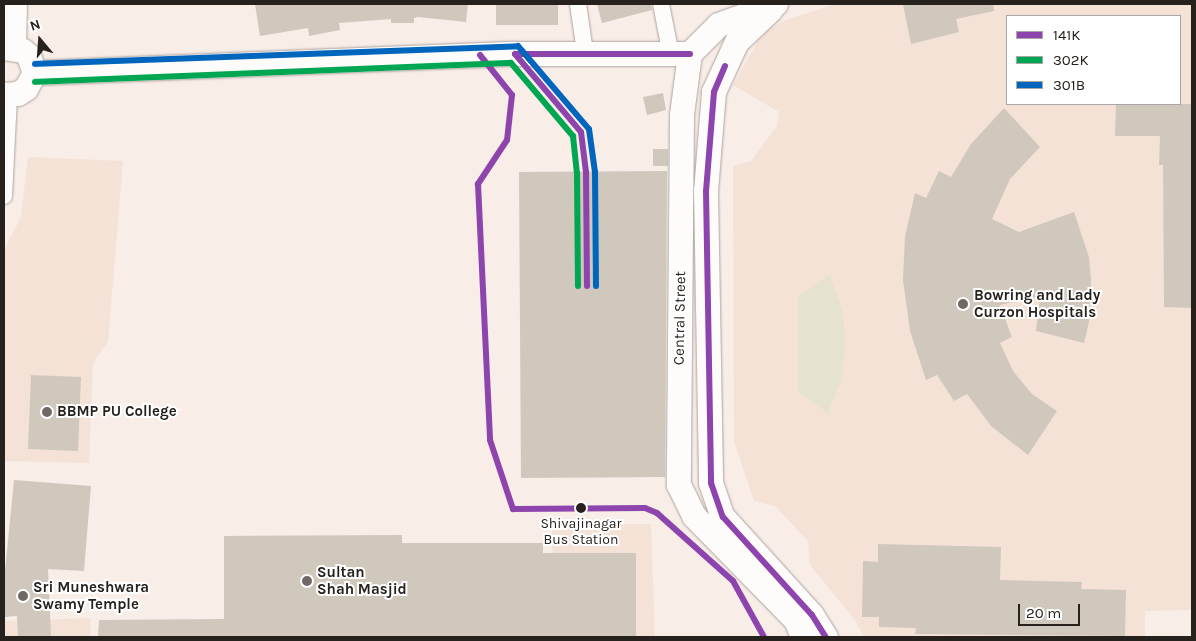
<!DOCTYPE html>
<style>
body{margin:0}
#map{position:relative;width:1196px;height:641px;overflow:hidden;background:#f8ede7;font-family:Karla,sans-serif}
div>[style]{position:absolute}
.built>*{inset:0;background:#f5e2d7}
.green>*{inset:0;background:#e5e2d0}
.building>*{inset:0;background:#d0c7bd}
.roads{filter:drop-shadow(0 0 1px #aca39f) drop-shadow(0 0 1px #aca39f)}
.street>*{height:16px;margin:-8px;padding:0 8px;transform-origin:8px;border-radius:8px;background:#fefcfb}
.secondary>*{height:24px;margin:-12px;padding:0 12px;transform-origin:12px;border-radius:12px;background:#fefcfb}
.bus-1>*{height:6px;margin:-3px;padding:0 3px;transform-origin:3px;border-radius:3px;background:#8e44ad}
.bus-2>*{height:6px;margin:-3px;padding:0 3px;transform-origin:3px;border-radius:3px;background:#00a651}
.bus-3>*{height:6px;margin:-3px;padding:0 3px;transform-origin:3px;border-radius:3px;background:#0065bd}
.dots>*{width:14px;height:14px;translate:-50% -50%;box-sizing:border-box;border:2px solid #fff;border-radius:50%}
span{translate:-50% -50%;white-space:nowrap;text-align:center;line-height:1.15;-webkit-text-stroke:4px #fff;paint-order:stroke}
.bus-label{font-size:14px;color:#27211d}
.poi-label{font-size:15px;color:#27211d;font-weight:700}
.left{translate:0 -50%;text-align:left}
.street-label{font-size:15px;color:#27211d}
.frame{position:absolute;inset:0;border:5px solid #27211d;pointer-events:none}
.legend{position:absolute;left:1006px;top:15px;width:175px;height:90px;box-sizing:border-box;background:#fff;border:1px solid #a9a6a5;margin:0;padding:6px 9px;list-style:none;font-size:15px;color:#27211d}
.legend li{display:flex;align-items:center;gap:10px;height:25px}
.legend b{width:25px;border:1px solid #a9a6a5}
.north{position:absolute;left:15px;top:15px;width:50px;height:50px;-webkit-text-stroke:4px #fff;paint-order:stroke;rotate:342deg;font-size:14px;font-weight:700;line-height:20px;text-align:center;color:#27211d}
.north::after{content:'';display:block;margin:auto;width:18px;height:22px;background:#27211d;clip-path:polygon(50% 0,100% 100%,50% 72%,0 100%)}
.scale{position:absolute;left:1018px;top:604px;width:62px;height:22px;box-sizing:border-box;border:2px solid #27211d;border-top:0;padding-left:6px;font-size:15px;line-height:18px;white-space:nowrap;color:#27211d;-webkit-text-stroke:4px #fff;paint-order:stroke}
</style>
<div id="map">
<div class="built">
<i style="clip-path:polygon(evenodd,835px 4px,1192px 4px,1192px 610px,1145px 611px,1145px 637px,864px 637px,855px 620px,810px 565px,808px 541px,775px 506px,754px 501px,734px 441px,733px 166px,751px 161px,777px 126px,779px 112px,733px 85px,762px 34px,786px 20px,835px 4px,1007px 16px,1180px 16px,1180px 104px,1007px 104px,1007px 16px)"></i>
<i style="clip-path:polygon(28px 157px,123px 161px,108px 341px,93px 363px,89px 463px,4px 461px,4px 250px,21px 217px)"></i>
<i style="clip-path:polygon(552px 524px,651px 524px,655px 637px,554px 637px)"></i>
<i style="clip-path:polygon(90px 618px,91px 637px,4px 637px,4px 621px)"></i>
</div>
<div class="green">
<i style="clip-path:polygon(829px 275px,842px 309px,846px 345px,841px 380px,828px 413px,798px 392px,798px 297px)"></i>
</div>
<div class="building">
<i style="clip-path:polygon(255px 4px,468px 4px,466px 22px,418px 17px,414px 18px,414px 23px,391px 23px,391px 19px,339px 23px,340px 30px,309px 36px,308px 28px,260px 36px)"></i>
<i style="clip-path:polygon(496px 4px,558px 4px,558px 25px,496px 25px)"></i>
<i style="clip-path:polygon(597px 4px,651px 4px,652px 10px,602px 23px)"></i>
<i style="clip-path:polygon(903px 4px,993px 4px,994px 11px,956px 19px,959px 32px,911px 44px)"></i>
<i style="clip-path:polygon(663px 93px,666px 110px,647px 115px,643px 97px)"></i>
<i style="clip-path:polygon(1116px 104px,1192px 104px,1192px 308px,1164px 307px,1163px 165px,1159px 165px,1160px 136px,1115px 136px)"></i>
<i style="clip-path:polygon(1004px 108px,1040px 147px,1010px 179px,992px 219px,1019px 232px,1074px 212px,1089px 257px,1091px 280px,1089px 322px,1084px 343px,1036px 331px,1040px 296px,1000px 305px,1012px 337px,1000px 343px,1013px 371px,1032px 394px,1057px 411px,1028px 455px,991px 426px,967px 394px,954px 401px,937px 375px,926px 380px,910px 331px,903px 280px,905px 236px,915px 193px,926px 198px,939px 171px,951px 177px,971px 144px)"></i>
<i style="clip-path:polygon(653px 149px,668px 149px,668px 166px,653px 166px)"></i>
<i style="clip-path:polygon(667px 171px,665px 477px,521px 478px,519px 172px)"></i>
<i style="clip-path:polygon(31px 375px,81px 377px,78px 451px,28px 449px)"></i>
<i style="clip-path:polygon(14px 480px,91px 486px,84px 571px,48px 569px,51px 637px,18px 637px,17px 616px,4px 617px,4px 581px)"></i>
<i style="clip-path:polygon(402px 535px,402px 543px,543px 543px,543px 553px,636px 553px,636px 637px,98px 637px,99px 620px,224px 619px,224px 536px)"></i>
<i style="clip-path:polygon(878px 544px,1001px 547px,1000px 580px,1082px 582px,1081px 589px,1126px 590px,1125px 636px,915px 634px,916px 628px,879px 627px,879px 617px,862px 617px,863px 561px,878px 562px)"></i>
</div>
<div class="roads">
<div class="street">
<i style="left:578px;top:4px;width:49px;rotate:81.7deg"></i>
<i style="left:661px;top:4px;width:52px;rotate:78.9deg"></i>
<i style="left:4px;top:196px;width:100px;rotate:-87.1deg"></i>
</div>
<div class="secondary">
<i style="left:776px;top:4px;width:61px;rotate:159.8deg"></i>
<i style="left:719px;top:25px;width:41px;rotate:135deg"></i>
<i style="left:690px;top:54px;width:62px;rotate:97.5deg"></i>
<i style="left:682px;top:115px;width:370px;rotate:90.5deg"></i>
<i style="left:679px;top:485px;width:34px;rotate:64deg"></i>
<i style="left:694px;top:516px;width:146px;rotate:45.6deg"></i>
<i style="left:796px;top:620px;width:18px;rotate:68deg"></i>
<i style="left:771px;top:10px;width:47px;rotate:136.7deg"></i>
<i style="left:737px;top:42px;width:55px;rotate:114.7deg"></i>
<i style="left:714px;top:92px;width:99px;rotate:94.6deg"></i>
<i style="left:706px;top:191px;width:292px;rotate:89deg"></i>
<i style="left:711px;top:483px;width:36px;rotate:71deg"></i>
<i style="left:723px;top:517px;width:132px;rotate:47.8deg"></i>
<i style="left:812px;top:615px;width:26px;rotate:58deg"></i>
<i style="left:14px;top:47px;width:43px;rotate:-88.7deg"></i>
<i style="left:4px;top:48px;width:19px;rotate:9deg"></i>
<i style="left:23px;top:51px;width:8px;rotate:40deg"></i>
<i style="left:29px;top:56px;width:18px;rotate:71deg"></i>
<i style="left:35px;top:73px;width:18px;rotate:119deg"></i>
<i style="left:26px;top:89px;width:9px;rotate:148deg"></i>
<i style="left:18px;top:94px;width:14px;rotate:176deg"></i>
<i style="left:35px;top:73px;width:480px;rotate:-2.3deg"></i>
<i style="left:515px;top:54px;width:175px"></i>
</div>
</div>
<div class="bus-1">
<i style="left:515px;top:54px;width:102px;rotate:49.8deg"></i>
<i style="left:581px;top:132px;width:40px;rotate:82.9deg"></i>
<i style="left:586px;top:172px;width:114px;rotate:89.5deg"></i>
<i style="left:515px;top:54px;width:175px"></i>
<i style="left:480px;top:55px;width:51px;rotate:51.3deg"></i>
<i style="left:512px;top:95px;width:45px;rotate:96.3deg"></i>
<i style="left:507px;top:140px;width:53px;rotate:123.4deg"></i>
<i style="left:478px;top:184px;width:256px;rotate:87.3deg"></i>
<i style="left:490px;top:440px;width:73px;rotate:71.6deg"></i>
<i style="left:513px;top:509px;width:132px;rotate:-0.4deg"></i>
<i style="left:645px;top:508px;width:13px;rotate:23deg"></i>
<i style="left:657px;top:513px;width:102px;rotate:41.8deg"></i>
<i style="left:733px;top:581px;width:64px;rotate:61deg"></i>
<i style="left:725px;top:66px;width:28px;rotate:113deg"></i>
<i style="left:714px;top:92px;width:99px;rotate:94.6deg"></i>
<i style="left:706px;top:191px;width:292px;rotate:89deg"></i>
<i style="left:711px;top:483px;width:36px;rotate:71deg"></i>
<i style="left:723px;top:517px;width:132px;rotate:47.8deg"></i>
<i style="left:812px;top:615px;width:26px;rotate:58deg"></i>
</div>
<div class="bus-2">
<i style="left:35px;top:82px;width:476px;rotate:-2.3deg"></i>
<i style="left:511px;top:63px;width:96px;rotate:49.7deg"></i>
<i style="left:573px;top:136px;width:37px;rotate:84deg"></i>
<i style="left:577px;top:173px;width:113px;rotate:89.5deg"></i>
</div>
<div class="bus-3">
<i style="left:35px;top:64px;width:483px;rotate:-2.1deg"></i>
<i style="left:518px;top:46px;width:109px;rotate:49.5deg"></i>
<i style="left:589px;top:129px;width:43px;rotate:82.1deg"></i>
<i style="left:595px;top:172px;width:114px;rotate:89.5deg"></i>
</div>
<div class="dots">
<i style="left:963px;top:304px;background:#706864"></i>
<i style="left:47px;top:412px;background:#706864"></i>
<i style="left:581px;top:508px;background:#27211d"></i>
<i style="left:307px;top:581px;background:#706864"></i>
<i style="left:23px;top:596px;background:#706864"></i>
</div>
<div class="bus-label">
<span style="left:581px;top:532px">Shivajinagar<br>Bus Station</span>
</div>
<div class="poi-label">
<span class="left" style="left:974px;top:304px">Bowring and Lady<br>Curzon Hospitals</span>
<span class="left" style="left:57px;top:412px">BBMP PU College</span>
<span class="left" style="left:317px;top:581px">Sultan<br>Shah Masjid</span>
<span class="left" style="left:33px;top:596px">Sri Muneshwara<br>Swamy Temple</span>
</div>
<div class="street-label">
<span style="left:680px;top:318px;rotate:-89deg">Central Street</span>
</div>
<div class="frame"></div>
<ul class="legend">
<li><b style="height:6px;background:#8e44ad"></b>141K</li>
<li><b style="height:6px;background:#00a651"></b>302K</li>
<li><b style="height:6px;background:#0065bd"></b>301B</li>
</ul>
<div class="north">N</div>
<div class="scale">20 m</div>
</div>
